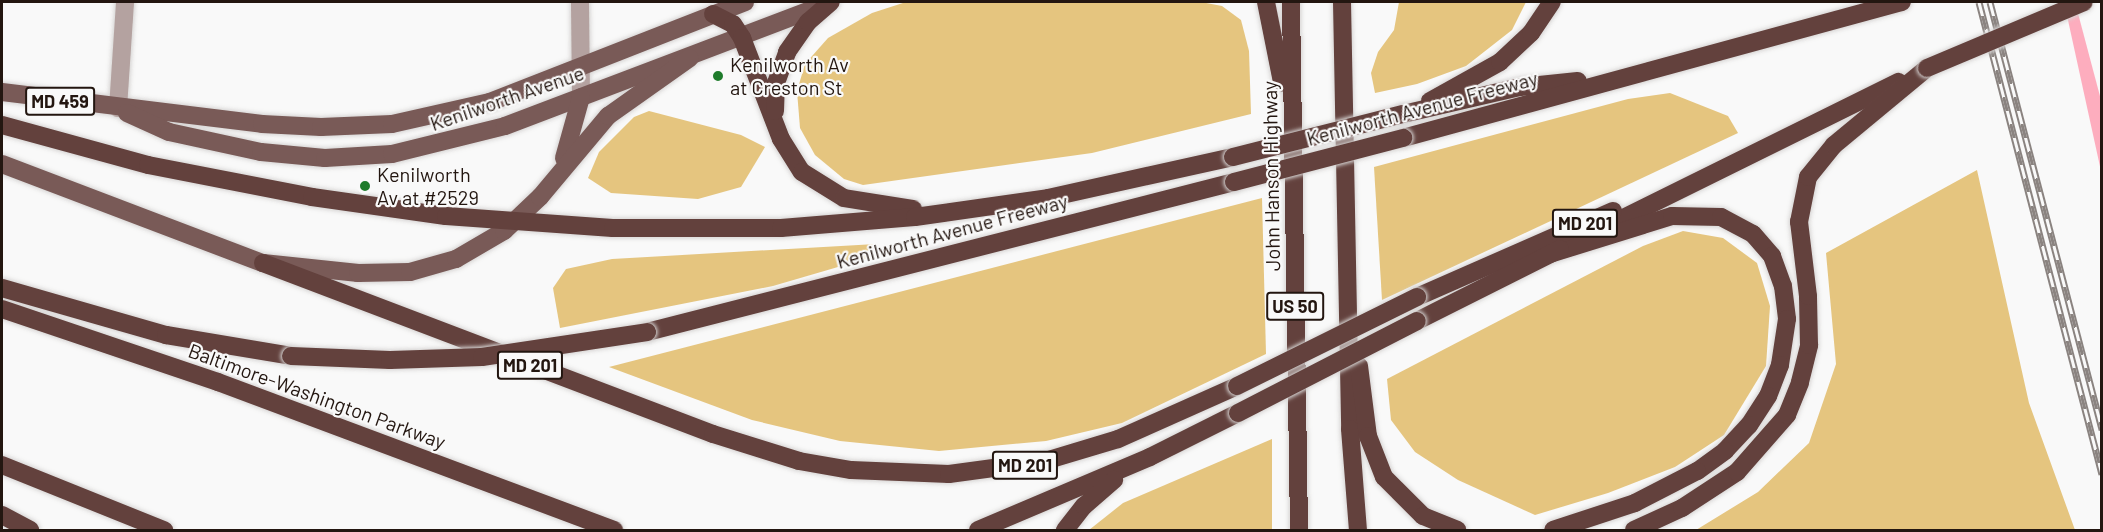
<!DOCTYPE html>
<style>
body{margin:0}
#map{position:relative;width:2103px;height:532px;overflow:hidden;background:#f9f9f9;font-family:Barlow,sans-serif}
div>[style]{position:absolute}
.forest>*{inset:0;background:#e5c57f}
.water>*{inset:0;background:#fdadbe}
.roads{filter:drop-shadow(0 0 2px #d7d5d4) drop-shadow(0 0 2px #d7d5d4)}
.minor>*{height:18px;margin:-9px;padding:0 9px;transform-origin:9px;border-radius:9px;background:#b4a2a0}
.major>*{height:18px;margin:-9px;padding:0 9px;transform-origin:9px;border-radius:9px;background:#795a57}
.highway>*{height:18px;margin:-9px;padding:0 9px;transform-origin:9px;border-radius:9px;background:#63413d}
.rail>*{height:7px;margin-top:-3.5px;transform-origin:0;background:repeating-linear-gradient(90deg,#f9f9f9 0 14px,#8a8380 0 28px);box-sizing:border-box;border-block:2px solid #8a8380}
.bridges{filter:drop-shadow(0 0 2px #d7d5d4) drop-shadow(0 0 2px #d7d5d4)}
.highway-bridge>*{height:18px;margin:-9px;padding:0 9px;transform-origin:9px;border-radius:9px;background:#63413d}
.dots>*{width:16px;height:16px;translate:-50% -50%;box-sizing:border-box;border:3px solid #f9f9f9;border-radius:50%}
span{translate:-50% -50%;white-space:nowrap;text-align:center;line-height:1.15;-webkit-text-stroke:4.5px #f9f9f9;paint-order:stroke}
.shield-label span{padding:2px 4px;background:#f9f9f9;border:2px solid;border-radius:4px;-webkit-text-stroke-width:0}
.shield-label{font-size:18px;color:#231610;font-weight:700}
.poi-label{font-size:20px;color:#231610}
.left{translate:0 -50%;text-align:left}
.street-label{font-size:20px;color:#231610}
.frame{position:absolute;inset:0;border:3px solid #231610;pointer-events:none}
</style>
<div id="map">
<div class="forest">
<i style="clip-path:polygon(906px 2px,1201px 2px,1222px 6px,1241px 20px,1249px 51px,1251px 114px,1092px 153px,863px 185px,844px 179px,815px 155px,800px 128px,797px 91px,805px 64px,828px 38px,872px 13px)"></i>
<i style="clip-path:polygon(1399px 2px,1526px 2px,1512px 30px,1466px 66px,1417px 84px,1375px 93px,1371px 73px,1378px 52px,1394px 30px)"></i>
<i style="clip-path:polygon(1670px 93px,1728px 116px,1738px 133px,1382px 300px,1374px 167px,1628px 99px)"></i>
<i style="clip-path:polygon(649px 111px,741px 135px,765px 147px,741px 187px,698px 199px,611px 193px,588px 178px,599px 152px,634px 117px)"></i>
<i style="clip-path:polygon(1977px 170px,2029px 403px,2075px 530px,1696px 530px,1758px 492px,1809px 443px,1836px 364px,1826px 253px)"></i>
<i style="clip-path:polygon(1262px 198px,1266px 354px,1122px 423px,1046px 441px,939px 451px,840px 441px,752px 420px,609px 367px)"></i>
<i style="clip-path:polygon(1683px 231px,1723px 238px,1757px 263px,1770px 306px,1766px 366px,1724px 435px,1675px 467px,1608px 493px,1535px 515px,1458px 480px,1415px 452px,1391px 420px,1387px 379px,1643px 246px)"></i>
<i style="clip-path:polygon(876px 244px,879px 255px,773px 286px,560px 328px,553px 288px,566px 269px,612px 259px)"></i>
<i style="clip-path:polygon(1272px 439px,1272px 530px,1089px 530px,1123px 503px)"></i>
</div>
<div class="water">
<i style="clip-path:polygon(2064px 2px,2075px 2px,2101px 100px,2101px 171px)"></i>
</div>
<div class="roads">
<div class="minor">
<i style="left:580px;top:2px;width:95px;rotate:89.4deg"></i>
<i style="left:118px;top:108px;width:106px;rotate:-86.2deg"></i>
</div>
<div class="major">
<i style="left:2px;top:92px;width:262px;rotate:7deg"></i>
<i style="left:262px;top:124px;width:59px;rotate:2.9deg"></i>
<i style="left:321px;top:127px;width:71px;rotate:-2.4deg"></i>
<i style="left:392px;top:124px;width:100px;rotate:-12.7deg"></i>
<i style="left:490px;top:102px;width:274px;rotate:-21.4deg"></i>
<i style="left:127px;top:113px;width:46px;rotate:24.3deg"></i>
<i style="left:169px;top:132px;width:94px;rotate:12.3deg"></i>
<i style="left:261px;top:152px;width:64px;rotate:5.4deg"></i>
<i style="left:325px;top:158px;width:67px;rotate:-3.4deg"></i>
<i style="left:392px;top:154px;width:116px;rotate:-13.9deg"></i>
<i style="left:505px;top:126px;width:346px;rotate:-20.8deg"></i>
<i style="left:564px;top:158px;width:63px;rotate:-74.4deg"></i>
<i style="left:2px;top:164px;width:279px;rotate:20.8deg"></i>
<i style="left:263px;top:263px;width:96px;rotate:6deg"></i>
<i style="left:358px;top:273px;width:52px;rotate:-1.1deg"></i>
<i style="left:410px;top:272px;width:48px;rotate:-15.8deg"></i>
<i style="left:456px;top:259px;width:56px;rotate:-30.3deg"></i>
<i style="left:504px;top:231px;width:50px;rotate:-43.4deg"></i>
<i style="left:540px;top:197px;width:106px;rotate:-50deg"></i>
<i style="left:608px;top:116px;width:100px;rotate:-35.3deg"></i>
</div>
<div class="highway">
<i style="left:1266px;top:2px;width:82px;rotate:78.7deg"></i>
<i style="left:1291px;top:2px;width:528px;rotate:89.13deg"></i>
<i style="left:1342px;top:2px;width:427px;rotate:88.9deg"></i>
<i style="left:1350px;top:429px;width:101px;rotate:85.5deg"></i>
<i style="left:713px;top:14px;width:22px;rotate:27deg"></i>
<i style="left:733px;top:24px;width:17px;rotate:57deg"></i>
<i style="left:742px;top:38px;width:108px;rotate:68.9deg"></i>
<i style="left:781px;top:139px;width:39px;rotate:58deg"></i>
<i style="left:802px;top:172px;width:49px;rotate:31.8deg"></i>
<i style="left:844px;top:198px;width:70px;rotate:9.1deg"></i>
<i style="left:1430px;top:101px;width:80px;rotate:-29.1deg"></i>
<i style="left:1500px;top:62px;width:42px;rotate:-43.1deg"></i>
<i style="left:1531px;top:33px;width:37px;rotate:-56deg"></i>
<i style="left:775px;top:111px;width:28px;rotate:-88deg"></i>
<i style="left:776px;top:83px;width:33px;rotate:-70deg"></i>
<i style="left:787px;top:52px;width:37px;rotate:-55deg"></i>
<i style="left:808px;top:22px;width:30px;rotate:-41deg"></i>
<i style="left:1403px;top:114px;width:120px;rotate:-13deg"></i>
<i style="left:1520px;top:87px;width:58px;rotate:-5.9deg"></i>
<i style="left:2px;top:125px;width:151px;rotate:15.3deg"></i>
<i style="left:148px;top:165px;width:167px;rotate:11deg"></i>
<i style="left:312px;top:197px;width:135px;rotate:8.1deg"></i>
<i style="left:446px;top:216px;width:167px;rotate:4.1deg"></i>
<i style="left:613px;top:228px;width:168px"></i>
<i style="left:781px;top:228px;width:134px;rotate:-4.7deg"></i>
<i style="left:915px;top:217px;width:134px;rotate:-8.1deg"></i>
<i style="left:1048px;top:198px;width:189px;rotate:-12.5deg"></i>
<i style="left:1403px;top:138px;width:517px;rotate:-15.25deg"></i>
<i style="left:1601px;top:229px;width:332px;rotate:-26.3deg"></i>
<i style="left:1550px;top:254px;width:128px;rotate:-17.3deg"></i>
<i style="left:1672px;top:216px;width:49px;rotate:1.2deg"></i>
<i style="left:1721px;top:217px;width:36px;rotate:28deg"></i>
<i style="left:1753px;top:234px;width:29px;rotate:49deg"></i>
<i style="left:1772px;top:256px;width:32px;rotate:70deg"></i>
<i style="left:1783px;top:286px;width:33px;rotate:83deg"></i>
<i style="left:1787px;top:319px;width:47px;rotate:98.7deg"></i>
<i style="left:1780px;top:365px;width:33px;rotate:111deg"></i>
<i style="left:1768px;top:396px;width:35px;rotate:123deg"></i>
<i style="left:1749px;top:425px;width:35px;rotate:133deg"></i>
<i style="left:1725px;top:451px;width:34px;rotate:144deg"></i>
<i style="left:1697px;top:471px;width:70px;rotate:152.7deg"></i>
<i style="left:1635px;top:503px;width:86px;rotate:161.8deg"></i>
<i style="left:263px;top:263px;width:481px;rotate:20.8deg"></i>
<i style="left:713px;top:434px;width:90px;rotate:17.4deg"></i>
<i style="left:799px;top:461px;width:53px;rotate:9.8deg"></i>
<i style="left:851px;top:470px;width:98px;rotate:2.3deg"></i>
<i style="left:949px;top:474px;width:97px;rotate:-7.7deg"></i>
<i style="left:1045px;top:461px;width:76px;rotate:-16.8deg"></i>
<i style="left:1118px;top:439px;width:130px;rotate:-24deg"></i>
<i style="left:2px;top:288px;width:171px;rotate:16deg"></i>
<i style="left:166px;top:335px;width:127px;rotate:9.5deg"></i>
<i style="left:1417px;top:297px;width:214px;rotate:-23.7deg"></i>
<i style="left:2px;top:309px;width:228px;rotate:18.7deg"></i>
<i style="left:218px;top:382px;width:423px;rotate:20.5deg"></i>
<i style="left:1417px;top:321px;width:160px;rotate:-26.7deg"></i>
<i style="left:647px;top:332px;width:606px;rotate:-14.33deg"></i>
<i style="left:1359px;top:366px;width:71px;rotate:82.7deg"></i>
<i style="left:1368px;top:436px;width:44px;rotate:68.7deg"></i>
<i style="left:1384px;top:477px;width:55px;rotate:45deg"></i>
<i style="left:1423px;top:516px;width:37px;rotate:22deg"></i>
<i style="left:2px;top:465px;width:175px;rotate:21.9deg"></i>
<i style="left:2px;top:515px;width:32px;rotate:28deg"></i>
<i style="left:978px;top:530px;width:187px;rotate:-23deg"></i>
<i style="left:1150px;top:457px;width:98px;rotate:-26.6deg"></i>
<i style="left:1065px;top:530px;width:31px;rotate:-52deg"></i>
<i style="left:1084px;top:506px;width:40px;rotate:-41deg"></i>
<i style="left:1634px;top:530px;width:53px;rotate:-24.6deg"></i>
<i style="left:1682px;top:508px;width:66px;rotate:-33.2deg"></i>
<i style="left:1737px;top:472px;width:76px;rotate:-48.7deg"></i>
<i style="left:1787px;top:415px;width:35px;rotate:-68deg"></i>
<i style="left:1800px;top:382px;width:38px;rotate:-76deg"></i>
<i style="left:1809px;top:345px;width:49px;rotate:-91.2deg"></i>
<i style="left:1808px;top:296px;width:75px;rotate:-96.9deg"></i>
<i style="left:1799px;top:222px;width:46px;rotate:-78.7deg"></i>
<i style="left:1808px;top:177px;width:41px;rotate:-50.9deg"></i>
<i style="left:1834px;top:145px;width:121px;rotate:-39.6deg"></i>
</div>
</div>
<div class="rail">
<i style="left:1979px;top:2px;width:488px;rotate:75.4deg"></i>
<i style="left:1990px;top:2px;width:442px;rotate:75.3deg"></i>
</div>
<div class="bridges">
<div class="highway-bridge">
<i style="left:1927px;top:68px;width:170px;rotate:-22.8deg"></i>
<i style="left:1233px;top:157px;width:175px;rotate:-14.2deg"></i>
<i style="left:1234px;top:182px;width:175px;rotate:-14.6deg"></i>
<i style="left:291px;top:356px;width:99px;rotate:2.3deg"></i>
<i style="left:390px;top:360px;width:92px;rotate:-1.9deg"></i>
<i style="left:482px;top:357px;width:167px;rotate:-8.6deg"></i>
<i style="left:1237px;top:386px;width:201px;rotate:-26.3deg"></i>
<i style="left:1238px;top:413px;width:201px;rotate:-27.2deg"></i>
</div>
</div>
<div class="dots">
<i style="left:718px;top:76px;background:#1e7b2b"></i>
<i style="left:365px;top:186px;background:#1e7b2b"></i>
</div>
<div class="shield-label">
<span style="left:60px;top:101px">MD 459</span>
<span style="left:1585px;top:223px">MD 201</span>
<span style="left:1295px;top:306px">US 50</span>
<span style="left:530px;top:365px">MD 201</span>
<span style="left:1025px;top:465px">MD 201</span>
</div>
<div class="poi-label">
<span class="left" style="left:730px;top:76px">Kenilworth Av<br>at Creston St</span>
<span class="left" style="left:377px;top:186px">Kenilworth<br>Av at #2529</span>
</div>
<div class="street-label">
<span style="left:507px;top:98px;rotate:-19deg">Kenilworth Avenue</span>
<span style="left:1422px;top:108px;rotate:-15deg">Kenilworth Avenue Freeway</span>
<span style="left:1271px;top:176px;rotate:-91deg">John Hanson Highway</span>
<span style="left:952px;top:231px;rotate:-15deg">Kenilworth Avenue Freeway</span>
<span style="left:317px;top:396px;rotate:20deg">Baltimore-Washington Parkway</span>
</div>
<div class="frame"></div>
</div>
